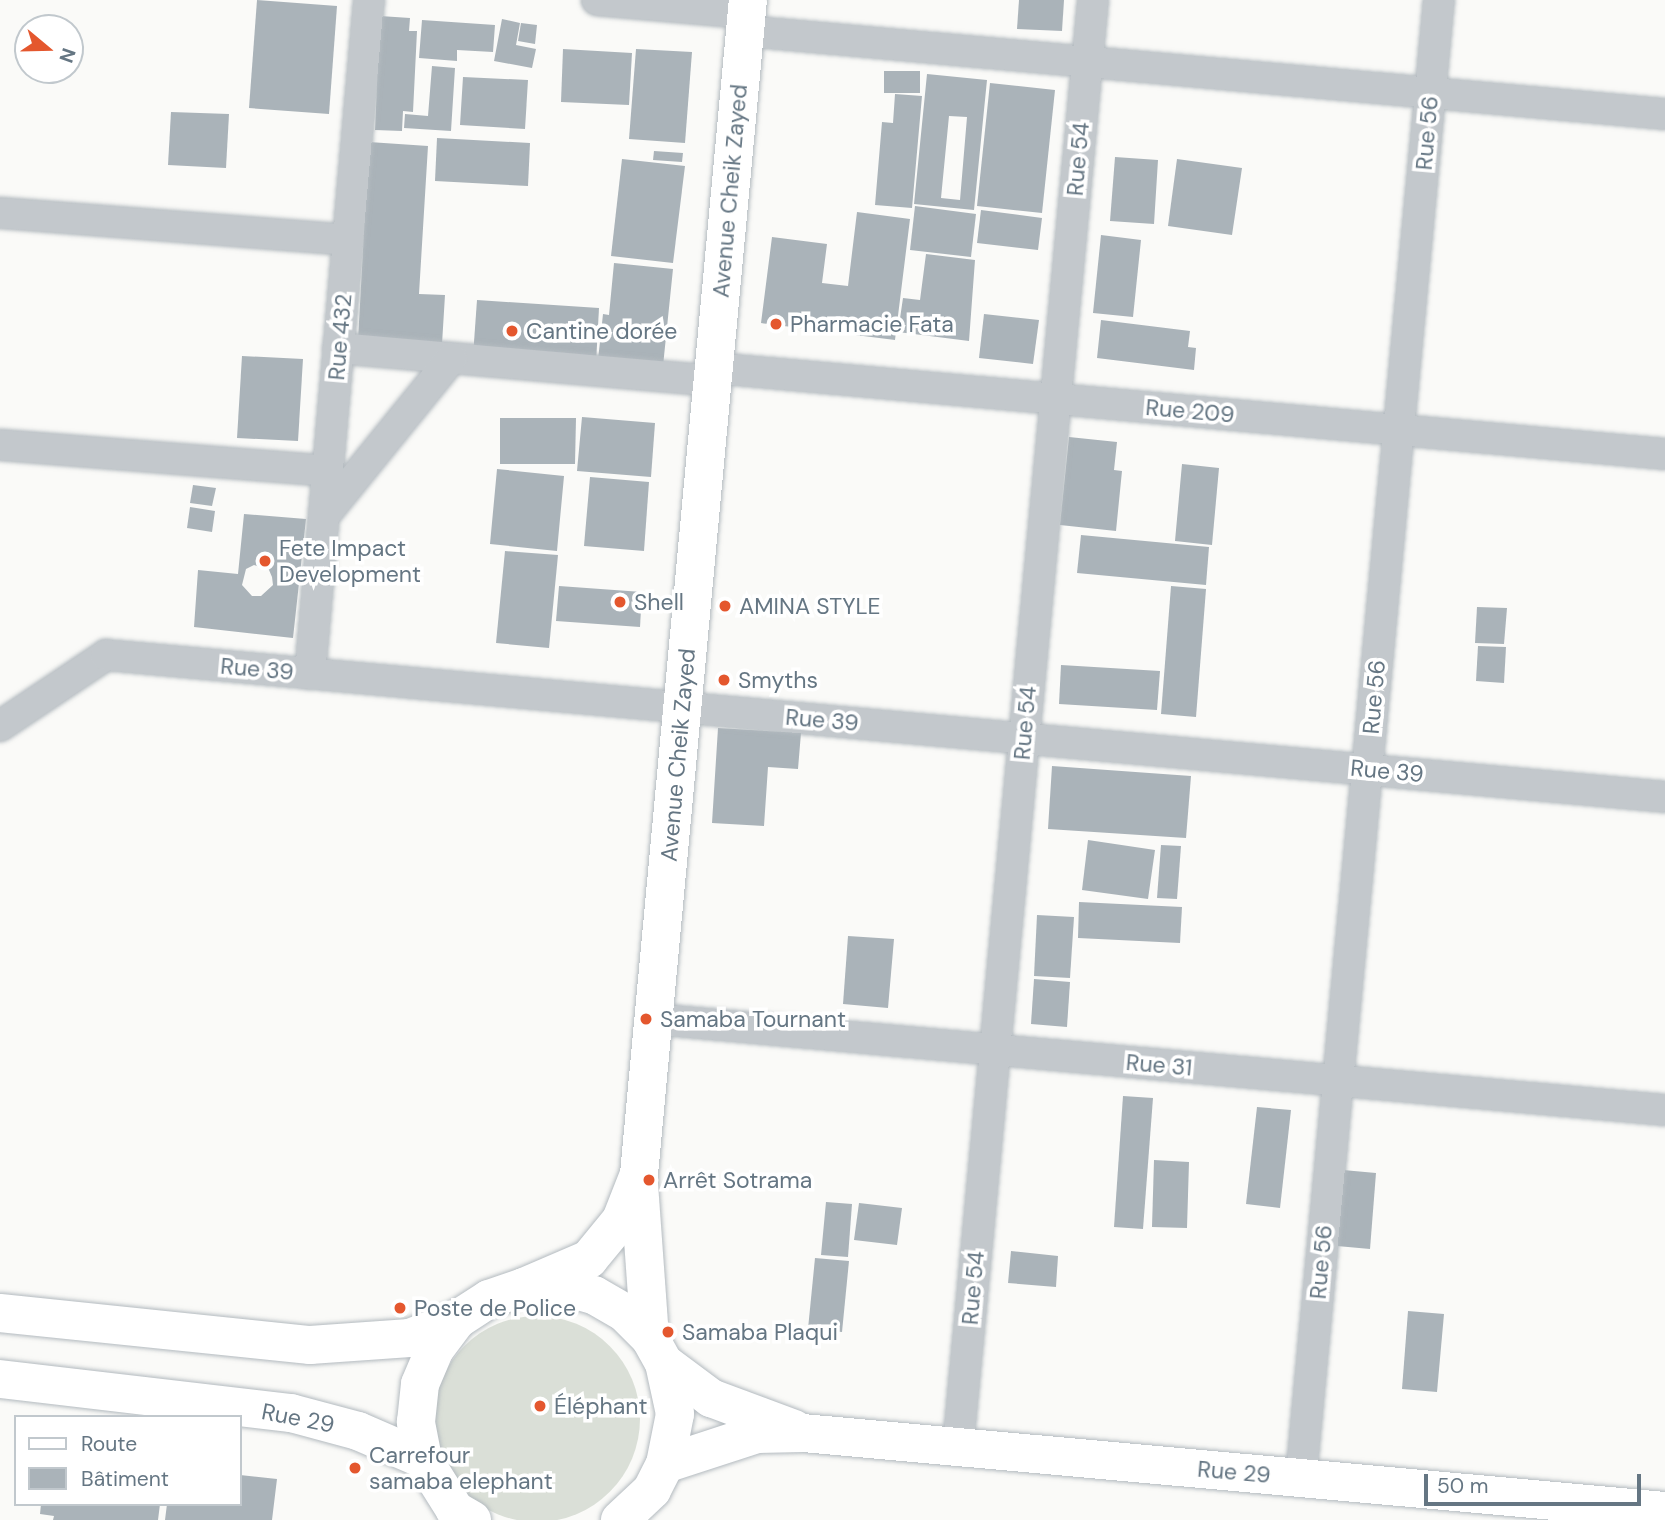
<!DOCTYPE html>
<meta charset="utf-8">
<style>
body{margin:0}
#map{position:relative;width:1665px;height:1520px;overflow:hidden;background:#fafaf8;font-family:"DM Sans",sans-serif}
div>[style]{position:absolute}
.green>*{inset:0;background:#dadfd7}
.round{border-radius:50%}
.building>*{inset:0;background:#aab3b9}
.roads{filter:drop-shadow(0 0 2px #b3babf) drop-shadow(0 0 2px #b3babf)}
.street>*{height:30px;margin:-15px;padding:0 15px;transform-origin:15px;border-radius:15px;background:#c3c8cc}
.secondary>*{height:38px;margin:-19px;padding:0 19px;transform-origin:19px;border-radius:19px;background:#fff}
.primary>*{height:38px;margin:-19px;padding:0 19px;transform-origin:19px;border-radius:19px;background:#fff}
.dots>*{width:19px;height:19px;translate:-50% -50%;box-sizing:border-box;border:4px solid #fff;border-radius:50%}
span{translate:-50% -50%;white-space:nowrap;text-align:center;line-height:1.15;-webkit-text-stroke:7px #fff;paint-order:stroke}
.street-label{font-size:23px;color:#657683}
.poi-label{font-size:23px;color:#657683}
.left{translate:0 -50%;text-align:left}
.legend{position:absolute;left:14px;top:1415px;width:228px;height:91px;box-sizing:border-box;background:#fff;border:2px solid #c1c8cd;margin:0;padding:9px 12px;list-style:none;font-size:21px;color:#657683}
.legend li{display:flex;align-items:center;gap:14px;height:35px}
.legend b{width:35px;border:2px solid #c1c8cd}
.north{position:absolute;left:14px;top:14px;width:70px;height:70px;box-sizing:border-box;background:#fff;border:2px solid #c1c8cd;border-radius:50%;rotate:109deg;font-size:19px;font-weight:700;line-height:28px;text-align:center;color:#657683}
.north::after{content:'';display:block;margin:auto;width:24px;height:32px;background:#e4572e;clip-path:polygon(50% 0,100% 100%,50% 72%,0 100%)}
.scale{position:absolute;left:1424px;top:1474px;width:217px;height:32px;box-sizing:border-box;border:4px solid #657683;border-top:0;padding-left:9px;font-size:21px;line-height:24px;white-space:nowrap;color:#657683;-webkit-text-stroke:5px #fff;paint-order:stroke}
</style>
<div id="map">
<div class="green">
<i class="round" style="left:434px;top:1316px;width:206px;height:206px"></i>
</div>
<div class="building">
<i style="clip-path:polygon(257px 0,337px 6px,329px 114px,249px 108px)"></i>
<i style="clip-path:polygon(1019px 0,1064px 0,1062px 31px,1017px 29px)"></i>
<i style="clip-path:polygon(380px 16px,410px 18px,409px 31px,417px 31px,413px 112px,403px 111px,402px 131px,375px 130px)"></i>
<i style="clip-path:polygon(502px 19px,520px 23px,516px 45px,536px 49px,532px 68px,494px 61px)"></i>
<i style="clip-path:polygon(422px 20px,495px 25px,493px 52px,457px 50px,457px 61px,419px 58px)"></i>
<i style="clip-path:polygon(521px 23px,537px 25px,535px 44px,518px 41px)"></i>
<i style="clip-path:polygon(563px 49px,632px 53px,629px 105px,561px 102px)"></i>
<i style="clip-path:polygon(636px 49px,692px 52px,685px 143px,629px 139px)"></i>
<i style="clip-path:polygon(432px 66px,455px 68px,451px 131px,404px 128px,405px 114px,428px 116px)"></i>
<i style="clip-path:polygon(884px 71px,920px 71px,920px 93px,884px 93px)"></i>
<i style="clip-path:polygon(evenodd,927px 74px,987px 80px,974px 210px,914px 204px,927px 74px,949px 116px,967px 117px,960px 200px,941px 198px,949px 116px)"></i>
<i style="clip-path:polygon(463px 77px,528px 80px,525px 129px,460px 125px)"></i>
<i style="clip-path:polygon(990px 83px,1055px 90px,1042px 213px,977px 206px)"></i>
<i style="clip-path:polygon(895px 94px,922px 96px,912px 208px,875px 205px,882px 122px,893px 123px)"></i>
<i style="clip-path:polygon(171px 112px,229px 114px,226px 168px,168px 165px)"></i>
<i style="clip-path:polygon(437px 138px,530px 143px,528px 186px,435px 181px)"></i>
<i style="clip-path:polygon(369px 142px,428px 146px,419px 294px,445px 295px,442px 344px,358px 340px)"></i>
<i style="clip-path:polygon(654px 151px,683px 153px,682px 162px,653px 160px)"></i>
<i style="clip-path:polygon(1115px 157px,1158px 160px,1154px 224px,1110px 221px)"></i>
<i style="clip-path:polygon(622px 159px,685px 166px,673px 263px,611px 256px)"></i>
<i style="clip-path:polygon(1177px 159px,1242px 168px,1232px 235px,1168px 226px)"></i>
<i style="clip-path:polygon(915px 206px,976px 214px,971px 257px,910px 250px)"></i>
<i style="clip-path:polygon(981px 210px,1042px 218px,1038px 250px,977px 243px)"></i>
<i style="clip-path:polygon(857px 212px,910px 219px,895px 340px,761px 323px,772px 237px,827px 244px,822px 283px,848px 286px)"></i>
<i style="clip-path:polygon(1101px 235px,1141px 240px,1133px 317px,1093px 313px)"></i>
<i style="clip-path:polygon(926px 254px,975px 260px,969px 341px,898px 332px,903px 298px,920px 300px)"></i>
<i style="clip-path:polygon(614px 263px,673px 269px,663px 366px,598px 360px,603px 314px,609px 315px)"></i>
<i style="clip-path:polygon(477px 300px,599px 308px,596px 363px,473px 356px)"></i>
<i style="clip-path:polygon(984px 314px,1039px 320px,1033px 364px,979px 358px)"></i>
<i style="clip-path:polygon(1101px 320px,1190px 331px,1188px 347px,1196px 348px,1194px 370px,1097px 358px)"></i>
<i style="clip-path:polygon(242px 356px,303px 359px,298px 441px,237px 438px)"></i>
<i style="clip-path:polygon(582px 417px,655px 423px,651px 477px,577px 471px)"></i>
<i style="clip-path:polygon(500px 418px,576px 418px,575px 464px,500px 464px)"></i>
<i style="clip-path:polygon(1069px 437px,1117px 442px,1114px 470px,1122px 471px,1116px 531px,1060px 525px)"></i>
<i style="clip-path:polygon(1182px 464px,1219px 468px,1212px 545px,1175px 541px)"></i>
<i style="clip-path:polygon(497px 469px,564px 476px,557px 551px,490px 544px)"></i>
<i style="clip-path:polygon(590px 477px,649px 482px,644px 551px,584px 546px)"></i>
<i style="clip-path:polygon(193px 485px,216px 488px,212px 506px,190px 503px)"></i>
<i style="clip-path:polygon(190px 507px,215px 511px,212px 532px,187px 528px)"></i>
<i style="clip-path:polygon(evenodd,244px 514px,306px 519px,293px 638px,194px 627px,198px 570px,238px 574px,244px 514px,254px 565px,269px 570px,272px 577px,273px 585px,261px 596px,252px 596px,242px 585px,246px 569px,254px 565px)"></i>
<i style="clip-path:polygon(1081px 535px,1209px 547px,1206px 585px,1077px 573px)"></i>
<i style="clip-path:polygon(505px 551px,558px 555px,549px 648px,496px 643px)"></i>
<i style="clip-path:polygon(559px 586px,642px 592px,640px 627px,556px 621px)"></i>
<i style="clip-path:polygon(1171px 586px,1206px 589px,1196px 717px,1161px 714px)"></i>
<i style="clip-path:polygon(1477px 607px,1507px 608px,1504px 644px,1475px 643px)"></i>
<i style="clip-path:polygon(1478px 646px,1506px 647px,1504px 683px,1476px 681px)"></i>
<i style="clip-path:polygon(1061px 665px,1160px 671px,1157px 710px,1059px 704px)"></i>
<i style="clip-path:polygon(718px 728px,801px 733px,798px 769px,768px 767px,764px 826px,712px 823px)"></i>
<i style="clip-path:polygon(1052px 766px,1191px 776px,1186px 838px,1048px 829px)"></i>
<i style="clip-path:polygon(1088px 840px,1155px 850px,1148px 899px,1082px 890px)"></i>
<i style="clip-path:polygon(1161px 845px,1181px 846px,1177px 899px,1157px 898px)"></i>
<i style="clip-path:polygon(1079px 902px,1182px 907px,1180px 943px,1078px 938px)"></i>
<i style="clip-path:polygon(1037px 915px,1074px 917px,1070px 978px,1034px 976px)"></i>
<i style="clip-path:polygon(848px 936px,894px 939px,888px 1008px,843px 1004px)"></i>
<i style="clip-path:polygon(1034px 979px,1070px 982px,1067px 1027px,1031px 1024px)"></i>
<i style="clip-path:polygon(1123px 1096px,1153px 1098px,1143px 1229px,1114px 1227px)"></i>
<i style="clip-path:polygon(1257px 1107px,1291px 1110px,1280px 1208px,1246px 1204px)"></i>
<i style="clip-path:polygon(1154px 1160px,1189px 1162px,1187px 1228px,1152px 1227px)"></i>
<i style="clip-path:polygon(1343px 1170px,1376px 1173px,1370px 1249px,1337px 1246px)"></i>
<i style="clip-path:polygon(826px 1202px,852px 1204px,848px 1257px,821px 1255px)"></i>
<i style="clip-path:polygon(859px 1203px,902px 1208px,897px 1245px,854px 1240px)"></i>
<i style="clip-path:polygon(1011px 1251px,1058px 1256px,1056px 1287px,1008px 1283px)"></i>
<i style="clip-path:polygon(815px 1258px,849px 1261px,842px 1332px,808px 1329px)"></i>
<i style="clip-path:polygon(1408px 1311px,1444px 1314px,1437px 1392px,1402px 1389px)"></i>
<i style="clip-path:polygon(240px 1475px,277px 1479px,272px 1520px,165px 1520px,167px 1504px,240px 1504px)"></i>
<i style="clip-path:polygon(41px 1504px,160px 1504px,158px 1520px,53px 1520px,54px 1516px,40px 1514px)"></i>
</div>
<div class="roads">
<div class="street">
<i style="left:597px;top:0;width:151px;rotate:5deg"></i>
<i style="left:745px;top:31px;width:924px;rotate:5.16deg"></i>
<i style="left:0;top:213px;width:349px;rotate:4.4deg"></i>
<i style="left:338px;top:348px;width:375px;rotate:5deg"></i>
<i style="left:714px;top:368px;width:955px;rotate:5.17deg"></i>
<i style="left:0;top:445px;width:329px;rotate:4.5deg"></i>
<i style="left:324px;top:516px;width:203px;rotate:-51deg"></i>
<i style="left:310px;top:674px;width:677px;rotate:-85deg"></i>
<i style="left:0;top:726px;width:128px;rotate:-33.8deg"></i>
<i style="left:106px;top:655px;width:1565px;rotate:5.2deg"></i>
<i style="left:653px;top:1019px;width:1016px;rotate:5.14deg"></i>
<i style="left:958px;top:1447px;width:1453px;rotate:-84.67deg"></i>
<i style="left:1301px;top:1478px;width:1484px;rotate:-84.67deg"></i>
</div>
<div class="secondary">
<i style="left:639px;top:1184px;width:154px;rotate:85.9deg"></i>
<i style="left:524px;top:1287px;width:71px;rotate:-23.3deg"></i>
<i style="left:589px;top:1259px;width:50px;rotate:-50.6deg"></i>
<i style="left:621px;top:1220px;width:49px;rotate:-68.6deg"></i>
<i style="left:639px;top:1174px;width:1179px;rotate:-84.7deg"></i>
<i style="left:664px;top:1363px;width:59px;rotate:36.7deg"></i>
<i style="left:711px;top:1398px;width:89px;rotate:20.5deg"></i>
<i style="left:665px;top:1464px;width:97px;rotate:-18.1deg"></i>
<i style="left:757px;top:1434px;width:46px;rotate:-1.2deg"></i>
<i style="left:803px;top:1433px;width:866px;rotate:5.17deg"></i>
<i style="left:472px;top:1520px;width:20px;rotate:-150deg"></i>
<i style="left:455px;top:1510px;width:60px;rotate:-122.1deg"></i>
<i style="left:423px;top:1459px;width:38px;rotate:-101deg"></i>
<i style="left:416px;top:1422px;width:38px;rotate:-84deg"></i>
<i style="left:420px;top:1384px;width:38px;rotate:-67deg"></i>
<i style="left:435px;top:1349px;width:38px;rotate:-53deg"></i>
<i style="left:458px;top:1319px;width:37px;rotate:-33deg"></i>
<i style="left:489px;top:1299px;width:37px;rotate:-19deg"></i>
<i style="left:524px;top:1287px;width:36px;rotate:-2deg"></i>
<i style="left:560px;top:1286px;width:35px;rotate:15deg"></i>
<i style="left:594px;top:1295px;width:36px;rotate:30deg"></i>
<i style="left:625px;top:1313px;width:35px;rotate:45deg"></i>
<i style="left:650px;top:1338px;width:29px;rotate:61deg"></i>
<i style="left:664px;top:1363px;width:52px;rotate:77.8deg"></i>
<i style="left:675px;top:1414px;width:51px;rotate:101.3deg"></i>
<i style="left:665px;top:1464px;width:29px;rotate:117deg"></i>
<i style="left:652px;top:1490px;width:44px;rotate:136.8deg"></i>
</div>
<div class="primary">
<i style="left:0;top:1313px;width:312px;rotate:5.9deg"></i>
<i style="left:310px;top:1345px;width:100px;rotate:-4deg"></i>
<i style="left:410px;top:1338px;width:52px;rotate:-21.6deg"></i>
<i style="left:0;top:1379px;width:293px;rotate:6.7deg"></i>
<i style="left:291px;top:1413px;width:69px;rotate:15deg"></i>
<i style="left:358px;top:1431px;width:71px;rotate:23.3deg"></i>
</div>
</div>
<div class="dots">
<i style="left:776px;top:324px;background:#e4572e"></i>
<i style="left:512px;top:331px;background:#e4572e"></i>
<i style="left:265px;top:561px;background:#e4572e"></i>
<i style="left:620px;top:602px;background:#e4572e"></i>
<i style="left:725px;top:606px;background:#e4572e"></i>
<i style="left:724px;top:680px;background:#e4572e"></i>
<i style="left:646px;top:1019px;background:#e4572e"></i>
<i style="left:649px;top:1180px;background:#e4572e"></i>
<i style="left:400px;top:1308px;background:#e4572e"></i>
<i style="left:668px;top:1332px;background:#e4572e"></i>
<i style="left:540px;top:1406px;background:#e4572e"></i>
<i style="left:355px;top:1468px;background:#e4572e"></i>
</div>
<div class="street-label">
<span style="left:1427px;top:133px;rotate:-85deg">Rue 56</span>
<span style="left:1078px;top:159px;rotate:-85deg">Rue 54</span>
<span style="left:730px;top:191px;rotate:-85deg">Avenue Cheik Zayed</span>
<span style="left:340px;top:337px;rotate:-85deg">Rue 432</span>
<span style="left:1190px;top:411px;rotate:5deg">Rue 209</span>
<span style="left:257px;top:669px;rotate:5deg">Rue 39</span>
<span style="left:1374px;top:697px;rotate:-85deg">Rue 56</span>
<span style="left:822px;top:720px;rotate:5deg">Rue 39</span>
<span style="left:1025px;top:723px;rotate:-85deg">Rue 54</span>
<span style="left:678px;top:755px;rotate:-85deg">Avenue Cheik Zayed</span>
<span style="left:1387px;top:771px;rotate:5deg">Rue 39</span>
<span style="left:1159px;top:1065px;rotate:5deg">Rue 31</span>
<span style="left:1321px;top:1262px;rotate:-85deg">Rue 56</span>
<span style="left:973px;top:1288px;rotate:-85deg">Rue 54</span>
<span style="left:298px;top:1418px;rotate:11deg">Rue 29</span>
<span style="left:1234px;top:1472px;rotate:5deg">Rue 29</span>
</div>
<div class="poi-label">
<span class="left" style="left:790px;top:324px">Pharmacie Fata</span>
<span class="left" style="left:526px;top:331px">Cantine dorée</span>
<span class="left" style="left:279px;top:561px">Fete Impact<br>Development</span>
<span class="left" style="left:634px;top:602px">Shell</span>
<span class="left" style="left:739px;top:606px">AMINA STYLE</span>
<span class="left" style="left:738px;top:680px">Smyths</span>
<span class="left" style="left:660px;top:1019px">Samaba Tournant</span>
<span class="left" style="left:663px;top:1180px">Arrêt Sotrama</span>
<span class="left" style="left:414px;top:1308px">Poste de Police</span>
<span class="left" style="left:682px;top:1332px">Samaba Plaqui</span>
<span class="left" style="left:554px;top:1406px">Éléphant</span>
<span class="left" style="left:369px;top:1468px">Carrefour<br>samaba elephant</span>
</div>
<ul class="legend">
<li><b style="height:9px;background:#fff"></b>Route</li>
<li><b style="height:19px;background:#aab3b9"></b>Bâtiment</li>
</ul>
<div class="north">N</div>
<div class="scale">50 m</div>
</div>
